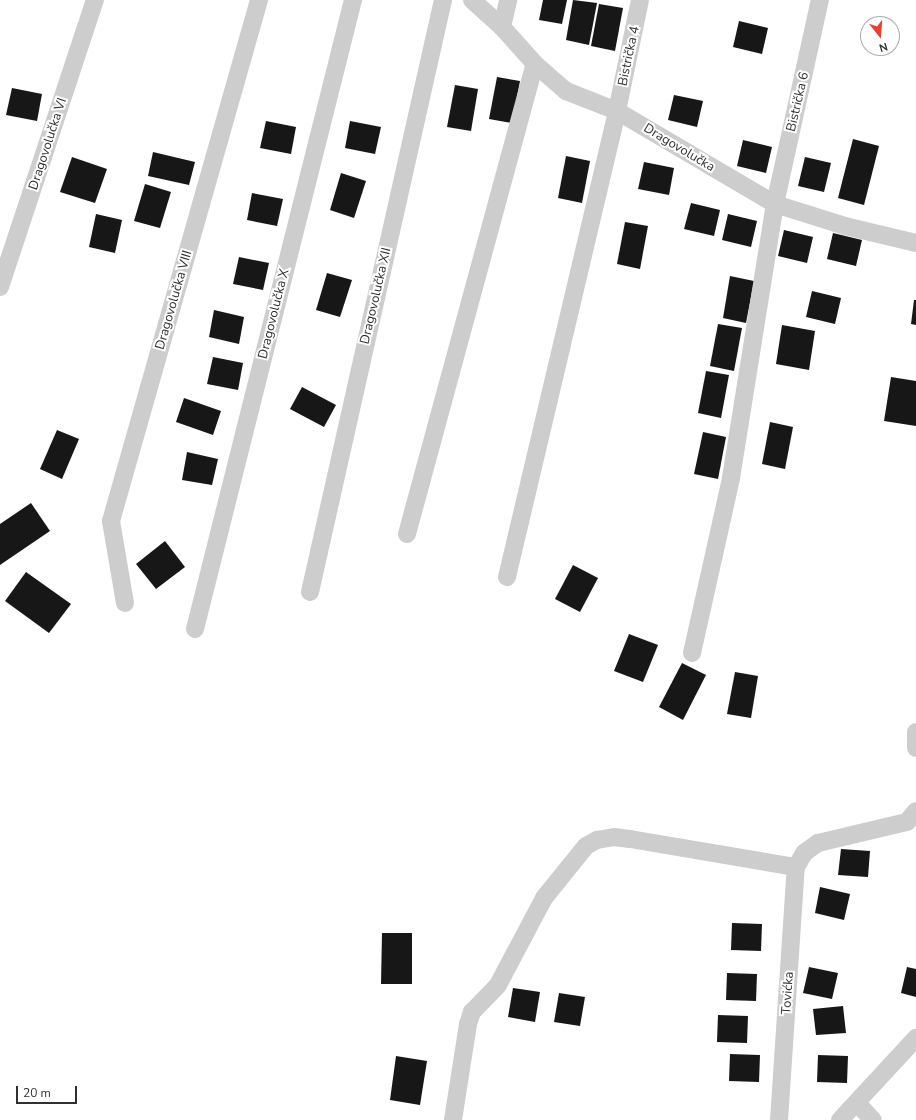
<!DOCTYPE html>
<meta charset="utf-8">
<style>
body{margin:0}
#map{position:relative;width:916px;height:1120px;overflow:hidden;background:#fff;font-family:"Nunito Sans",sans-serif}
div>[style]{position:absolute}
.building>*{inset:0;background:#171717}
.street>*{height:18px;margin:-9px;padding:0 9px;transform-origin:9px;border-radius:9px;background:#cdcdcd}
span{translate:-50% -50%;white-space:nowrap;text-align:center;line-height:1.15;-webkit-text-stroke:4px #fff;paint-order:stroke}
.street-label{font-size:13px;color:#303030}
.north{position:absolute;left:860px;top:16px;width:40px;height:40px;box-sizing:border-box;background:#fff;border:1px solid #acacac;border-radius:50%;rotate:163deg;font-size:11px;font-weight:700;line-height:16px;text-align:center;color:#303030}
.north::after{content:'';display:block;margin:auto;width:14px;height:18px;background:#ed3f2b;clip-path:polygon(50% 0,100% 100%,50% 72%,0 100%)}
.scale{position:absolute;left:16px;top:1086px;width:61px;height:18px;box-sizing:border-box;border:2px solid #303030;border-top:0;padding-left:5px;font-size:12px;line-height:14px;white-space:nowrap;color:#303030;-webkit-text-stroke:3px #fff;paint-order:stroke}
</style>
<div id="map">
<div class="building">
<i style="clip-path:polygon(543px 0,567px 0,562px 24px,539px 20px)"></i>
<i style="clip-path:polygon(573px 0,597px 3px,589px 45px,566px 40px)"></i>
<i style="clip-path:polygon(599px 4px,623px 8px,615px 51px,591px 46px)"></i>
<i style="clip-path:polygon(739px 21px,768px 28px,762px 54px,733px 47px)"></i>
<i style="clip-path:polygon(497px 77px,520px 81px,512px 123px,489px 119px)"></i>
<i style="clip-path:polygon(455px 85px,478px 89px,471px 131px,447px 127px)"></i>
<i style="clip-path:polygon(12px 88px,42px 94px,37px 121px,6px 115px)"></i>
<i style="clip-path:polygon(674px 95px,703px 101px,697px 127px,668px 120px)"></i>
<i style="clip-path:polygon(266px 121px,296px 127px,291px 154px,260px 148px)"></i>
<i style="clip-path:polygon(350px 121px,381px 127px,375px 154px,345px 148px)"></i>
<i style="clip-path:polygon(853px 139px,879px 146px,864px 205px,838px 198px)"></i>
<i style="clip-path:polygon(743px 140px,772px 147px,766px 173px,737px 166px)"></i>
<i style="clip-path:polygon(153px 152px,195px 162px,189px 185px,148px 176px)"></i>
<i style="clip-path:polygon(566px 156px,590px 161px,582px 203px,558px 198px)"></i>
<i style="clip-path:polygon(72px 157px,107px 169px,95px 203px,60px 192px)"></i>
<i style="clip-path:polygon(805px 157px,831px 163px,824px 192px,798px 186px)"></i>
<i style="clip-path:polygon(644px 162px,674px 168px,669px 195px,638px 189px)"></i>
<i style="clip-path:polygon(341px 173px,366px 181px,354px 218px,330px 210px)"></i>
<i style="clip-path:polygon(145px 184px,171px 192px,160px 228px,134px 221px)"></i>
<i style="clip-path:polygon(252px 193px,283px 199px,277px 226px,247px 220px)"></i>
<i style="clip-path:polygon(691px 203px,720px 210px,714px 236px,684px 229px)"></i>
<i style="clip-path:polygon(96px 214px,122px 220px,115px 253px,89px 247px)"></i>
<i style="clip-path:polygon(728px 214px,757px 221px,751px 247px,722px 240px)"></i>
<i style="clip-path:polygon(625px 222px,648px 226px,640px 269px,617px 264px)"></i>
<i style="clip-path:polygon(784px 230px,813px 237px,807px 263px,778px 256px)"></i>
<i style="clip-path:polygon(833px 233px,862px 240px,856px 266px,827px 259px)"></i>
<i style="clip-path:polygon(239px 257px,269px 263px,263px 290px,233px 284px)"></i>
<i style="clip-path:polygon(327px 273px,352px 280px,340px 317px,316px 310px)"></i>
<i style="clip-path:polygon(730px 276px,754px 281px,746px 323px,723px 318px)"></i>
<i style="clip-path:polygon(812px 291px,841px 298px,835px 324px,806px 317px)"></i>
<i style="clip-path:polygon(914px 300px,916px 300px,916px 325px,911px 324px)"></i>
<i style="clip-path:polygon(214px 310px,244px 317px,239px 344px,209px 337px)"></i>
<i style="clip-path:polygon(718px 324px,742px 328px,734px 371px,710px 366px)"></i>
<i style="clip-path:polygon(782px 325px,815px 331px,809px 370px,776px 364px)"></i>
<i style="clip-path:polygon(213px 357px,243px 363px,238px 390px,207px 384px)"></i>
<i style="clip-path:polygon(706px 371px,729px 375px,721px 418px,698px 413px)"></i>
<i style="clip-path:polygon(891px 377px,916px 381px,916px 426px,884px 421px)"></i>
<i style="clip-path:polygon(302px 387px,336px 405px,324px 427px,290px 409px)"></i>
<i style="clip-path:polygon(184px 398px,221px 411px,213px 435px,176px 422px)"></i>
<i style="clip-path:polygon(770px 422px,793px 427px,785px 469px,762px 464px)"></i>
<i style="clip-path:polygon(57px 430px,79px 439px,62px 479px,40px 469px)"></i>
<i style="clip-path:polygon(703px 432px,726px 437px,718px 479px,694px 474px)"></i>
<i style="clip-path:polygon(187px 452px,218px 459px,212px 485px,182px 480px)"></i>
<i style="clip-path:polygon(31px 503px,50px 531px,0 565px,0 524px)"></i>
<i style="clip-path:polygon(165px 541px,185px 567px,156px 589px,136px 564px)"></i>
<i style="clip-path:polygon(573px 565px,598px 578px,580px 612px,555px 599px)"></i>
<i style="clip-path:polygon(26px 572px,71px 604px,49px 633px,5px 601px)"></i>
<i style="clip-path:polygon(629px 634px,658px 645px,643px 682px,614px 671px)"></i>
<i style="clip-path:polygon(682px 663px,706px 675px,683px 720px,659px 707px)"></i>
<i style="clip-path:polygon(735px 672px,758px 676px,751px 718px,727px 714px)"></i>
<i style="clip-path:polygon(841px 849px,870px 851px,868px 877px,838px 875px)"></i>
<i style="clip-path:polygon(820px 887px,850px 894px,844px 920px,815px 913px)"></i>
<i style="clip-path:polygon(732px 923px,762px 924px,761px 951px,731px 950px)"></i>
<i style="clip-path:polygon(382px 933px,412px 933px,412px 984px,381px 984px)"></i>
<i style="clip-path:polygon(809px 967px,838px 973px,832px 999px,803px 993px)"></i>
<i style="clip-path:polygon(907px 967px,916px 969px,916px 997px,901px 993px)"></i>
<i style="clip-path:polygon(727px 973px,757px 974px,756px 1001px,726px 1000px)"></i>
<i style="clip-path:polygon(513px 988px,540px 992px,535px 1022px,508px 1017px)"></i>
<i style="clip-path:polygon(559px 993px,585px 997px,580px 1026px,554px 1022px)"></i>
<i style="clip-path:polygon(843px 1006px,846px 1033px,816px 1035px,813px 1009px)"></i>
<i style="clip-path:polygon(718px 1015px,748px 1016px,747px 1043px,717px 1042px)"></i>
<i style="clip-path:polygon(730px 1054px,760px 1055px,759px 1082px,729px 1081px)"></i>
<i style="clip-path:polygon(818px 1055px,848px 1056px,847px 1083px,817px 1082px)"></i>
<i style="clip-path:polygon(396px 1056px,427px 1061px,420px 1105px,390px 1100px)"></i>
</div>
<div class="street">
<i style="left:472px;top:0;width:40px;rotate:42deg"></i>
<i style="left:502px;top:27px;width:50px;rotate:48.3deg"></i>
<i style="left:535px;top:64px;width:41px;rotate:41.1deg"></i>
<i style="left:566px;top:91px;width:55px;rotate:21.4deg"></i>
<i style="left:617px;top:111px;width:183px;rotate:30.5deg"></i>
<i style="left:775px;top:204px;width:73px;rotate:17.4deg"></i>
<i style="left:845px;top:226px;width:73px;rotate:13.5deg"></i>
<i style="left:502px;top:27px;width:28px;rotate:-77deg"></i>
<i style="left:0;top:287px;width:302px;rotate:-71.7deg"></i>
<i style="left:407px;top:534px;width:487px;rotate:-74.8deg"></i>
<i style="left:507px;top:577px;width:479px;rotate:-76.7deg"></i>
<i style="left:617px;top:111px;width:113px;rotate:-78.3deg"></i>
<i style="left:310px;top:592px;width:607px;rotate:-77.34deg"></i>
<i style="left:125px;top:603px;width:83px;rotate:-99.7deg"></i>
<i style="left:111px;top:521px;width:542px;rotate:-74.14deg"></i>
<i style="left:195px;top:629px;width:649px;rotate:-75.9deg"></i>
<i style="left:692px;top:653px;width:179px;rotate:-77.4deg"></i>
<i style="left:731px;top:478px;width:278px;rotate:-80.9deg"></i>
<i style="left:775px;top:204px;width:209px;rotate:-77.6deg"></i>
<i style="left:916px;top:732px;width:16px;rotate:90deg"></i>
<i style="left:857px;top:1103px;width:23px;rotate:47deg"></i>
<i style="left:453px;top:1120px;width:97px;rotate:-81.1deg"></i>
<i style="left:468px;top:1024px;width:13px;rotate:-72deg"></i>
<i style="left:472px;top:1012px;width:37px;rotate:-46deg"></i>
<i style="left:498px;top:985px;width:98px;rotate:-62.1deg"></i>
<i style="left:544px;top:898px;width:67px;rotate:-51.1deg"></i>
<i style="left:586px;top:846px;width:13px;rotate:-29deg"></i>
<i style="left:597px;top:840px;width:17px;rotate:-10deg"></i>
<i style="left:614px;top:837px;width:16px;rotate:7deg"></i>
<i style="left:630px;top:839px;width:168px;rotate:9.6deg"></i>
<i style="left:779px;top:1120px;width:254px;rotate:-86.2deg"></i>
<i style="left:796px;top:867px;width:16px;rotate:-60deg"></i>
<i style="left:804px;top:853px;width:17px;rotate:-36deg"></i>
<i style="left:818px;top:843px;width:91px;rotate:-13.3deg"></i>
<i style="left:907px;top:822px;width:14px;rotate:-51deg"></i>
<i style="left:840px;top:1120px;width:112px;rotate:-47.2deg"></i>
</div>
<div class="street-label">
<span style="left:629px;top:56px;rotate:-78deg">Bistrička 4</span>
<span style="left:798px;top:102px;rotate:-77deg">Bistrička 6</span>
<span style="left:48px;top:144px;rotate:-72deg">Dragovolučka VI</span>
<span style="left:679px;top:148px;rotate:31deg">Dragovolučka</span>
<span style="left:376px;top:296px;rotate:-77deg">Dragovolučka XII</span>
<span style="left:174px;top:300px;rotate:-74deg">Dragovolučka VIII</span>
<span style="left:274px;top:314px;rotate:-76deg">Dragovolučka X</span>
<span style="left:788px;top:993px;rotate:-86deg">Tovićka</span>
</div>
<div class="north">N</div>
<div class="scale">20 m</div>
</div>
